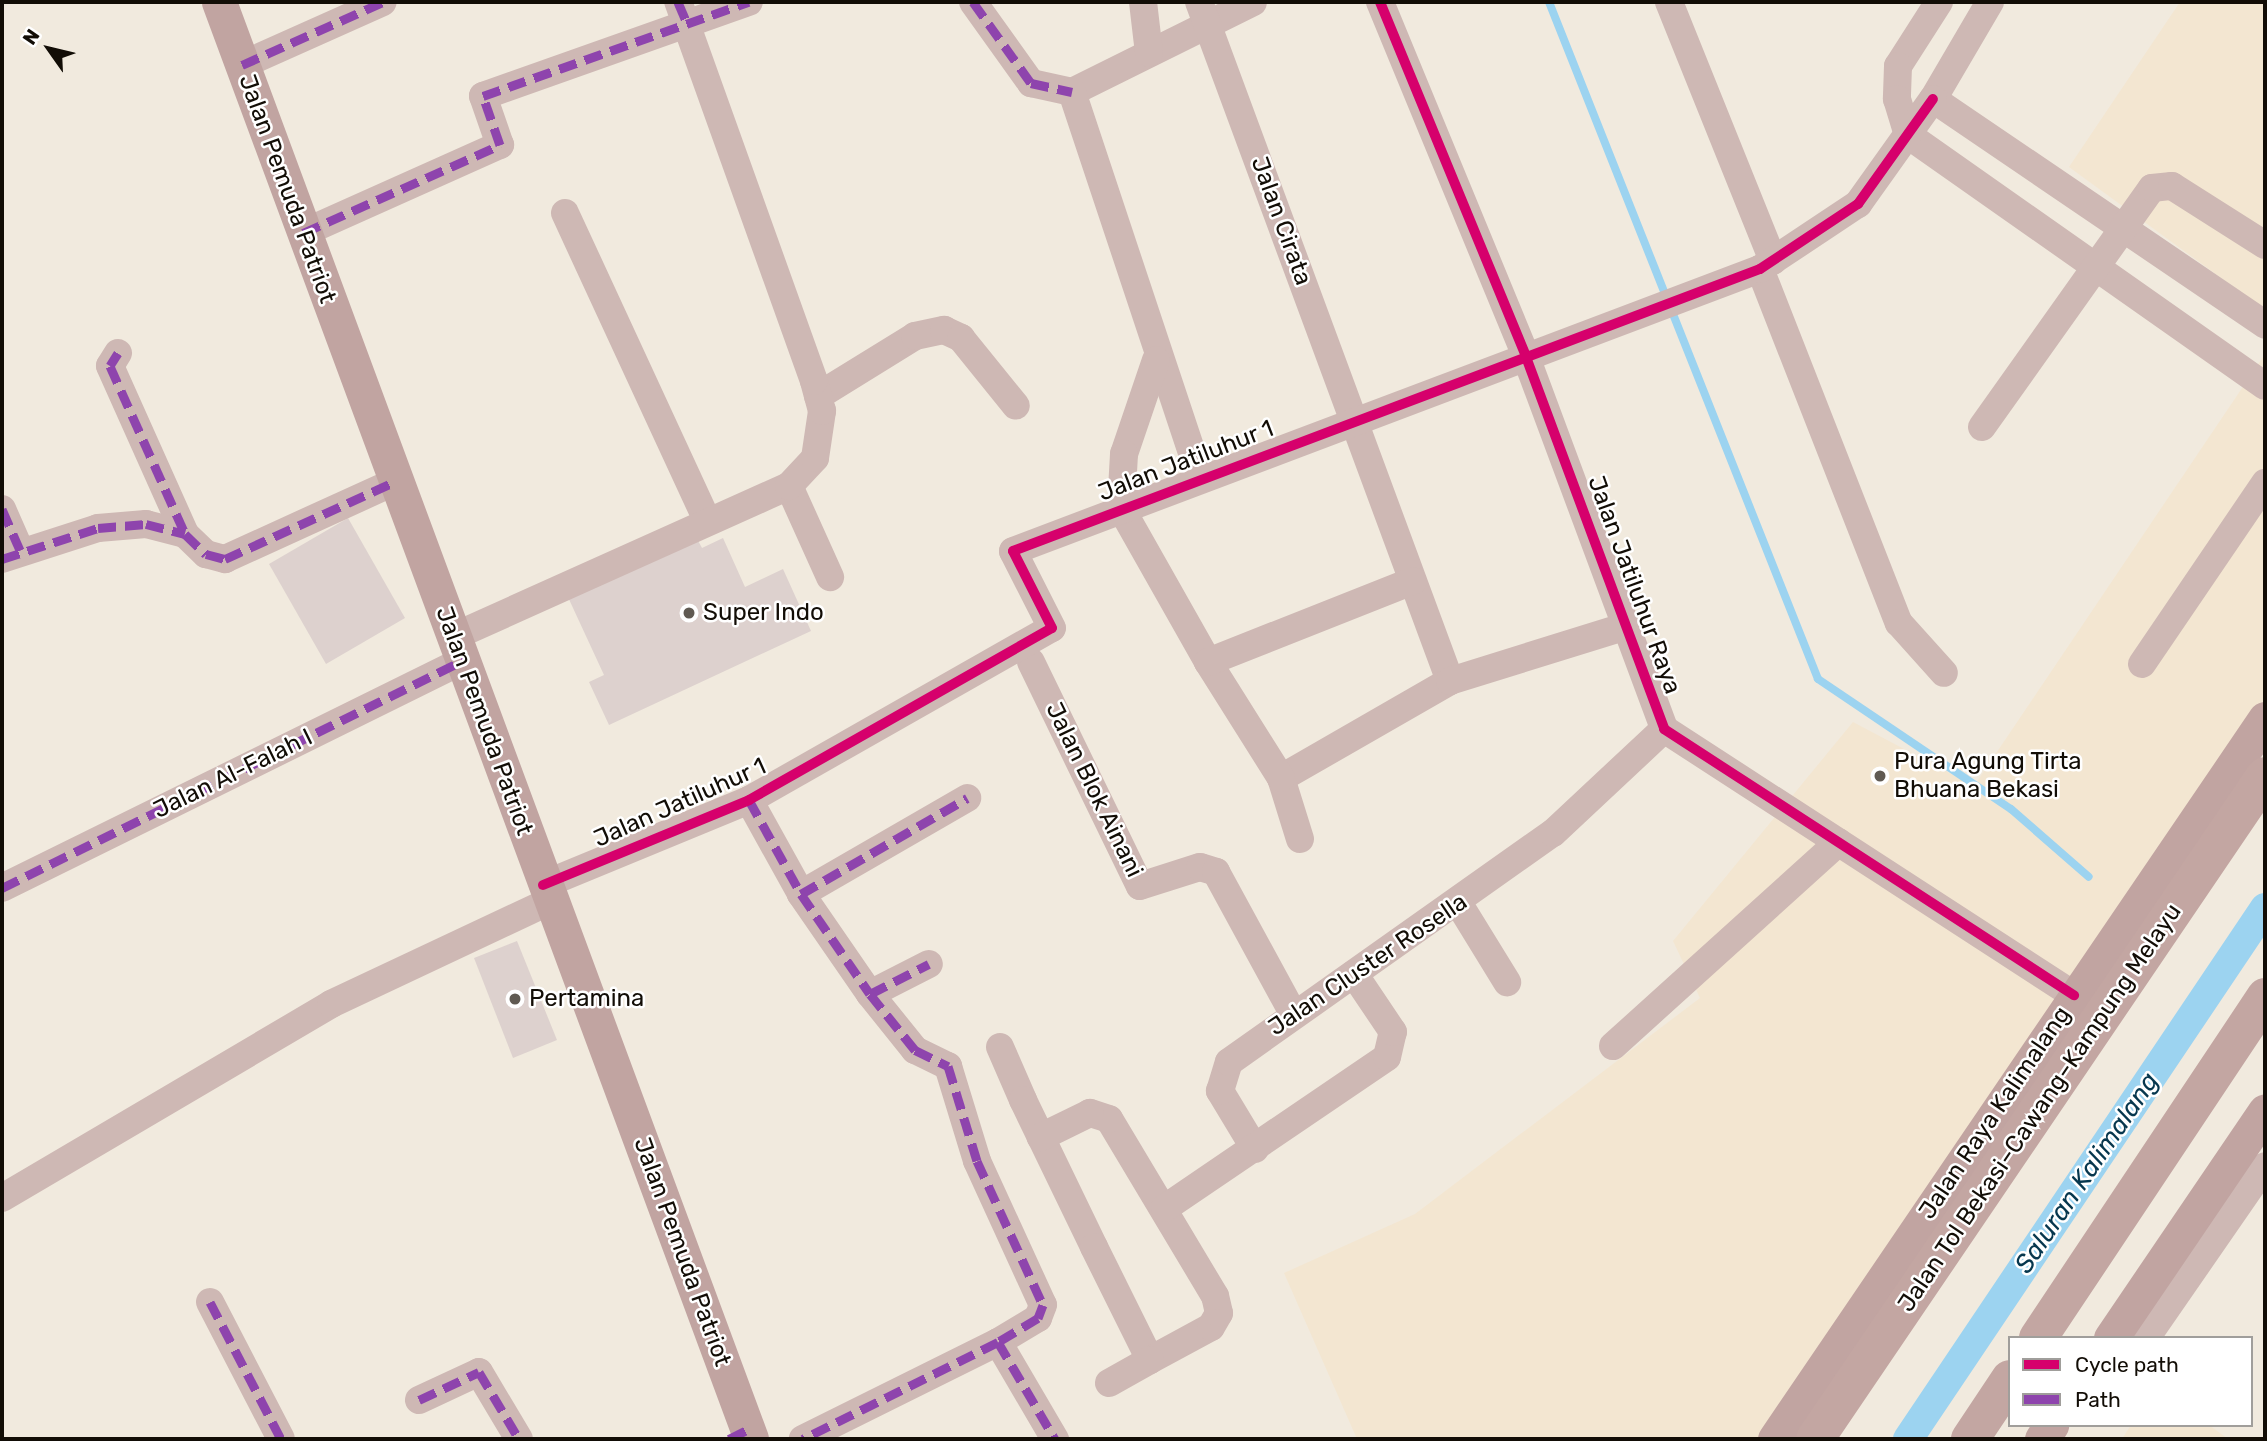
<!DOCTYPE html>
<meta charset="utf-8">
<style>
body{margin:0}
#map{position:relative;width:2267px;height:1441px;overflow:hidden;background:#f1eade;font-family:Rubik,sans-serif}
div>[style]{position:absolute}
.built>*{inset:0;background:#f3e6d1}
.stream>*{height:8px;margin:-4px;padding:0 4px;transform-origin:4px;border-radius:4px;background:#9cd3f0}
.canal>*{height:30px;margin:-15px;padding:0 15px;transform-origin:15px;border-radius:15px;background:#9cd3f0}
.building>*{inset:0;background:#ddd1ce}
.minor>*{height:28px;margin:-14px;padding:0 14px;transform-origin:14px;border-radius:14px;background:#ceb8b4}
.major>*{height:35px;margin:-17.5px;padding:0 17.5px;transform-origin:17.5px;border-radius:17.5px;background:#c1a4a1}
.highway>*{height:38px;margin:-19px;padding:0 19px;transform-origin:19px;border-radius:19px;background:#c3a6a2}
.quiet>*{height:9px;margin-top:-4.5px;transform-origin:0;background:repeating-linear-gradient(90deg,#8e44ad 0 18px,transparent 0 27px)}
.cycleway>*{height:10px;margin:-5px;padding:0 5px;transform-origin:5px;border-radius:5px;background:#d6006c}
.dots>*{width:19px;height:19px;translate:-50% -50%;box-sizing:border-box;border:4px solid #fff;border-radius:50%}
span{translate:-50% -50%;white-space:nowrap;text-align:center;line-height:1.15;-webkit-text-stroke:5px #fff;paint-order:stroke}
.street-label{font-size:24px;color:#120d06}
.poi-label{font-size:24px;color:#120d06}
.left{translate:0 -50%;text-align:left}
.water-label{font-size:26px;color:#06374e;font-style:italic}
.frame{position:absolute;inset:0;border:4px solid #120d06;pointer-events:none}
.legend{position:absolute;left:2008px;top:1336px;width:245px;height:91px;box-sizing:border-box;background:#fff;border:2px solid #a09e9b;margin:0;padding:9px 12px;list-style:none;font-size:21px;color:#120d06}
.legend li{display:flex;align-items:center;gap:14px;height:35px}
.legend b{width:35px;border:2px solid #a09e9b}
.north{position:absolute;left:14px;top:14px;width:70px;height:70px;-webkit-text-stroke:5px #fff;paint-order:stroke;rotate:304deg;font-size:19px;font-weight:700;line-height:28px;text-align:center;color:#120d06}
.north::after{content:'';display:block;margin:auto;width:24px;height:32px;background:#120d06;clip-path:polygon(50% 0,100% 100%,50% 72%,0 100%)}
</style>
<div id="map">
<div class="built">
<i style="clip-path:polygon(2180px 2px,2265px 2px,2265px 310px,2069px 167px)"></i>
<i style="clip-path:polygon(2265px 354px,2265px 719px,1775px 1439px,1357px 1439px,1284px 1273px,1415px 1214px,1700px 998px,1673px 941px,1853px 722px,1974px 786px)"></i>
<i style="clip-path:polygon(2131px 1425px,2209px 1425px,2228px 1439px,2122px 1439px)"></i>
</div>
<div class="stream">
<i style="left:1549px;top:2px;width:728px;rotate:68.33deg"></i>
<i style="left:1818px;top:679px;width:233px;rotate:34deg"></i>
<i style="left:2011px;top:809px;width:103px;rotate:41.1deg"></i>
</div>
<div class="canal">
<i style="left:1908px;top:1439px;width:640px;rotate:-56.09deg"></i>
</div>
<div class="building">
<i style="clip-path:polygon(348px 518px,405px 618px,326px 664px,269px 564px)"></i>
<i style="clip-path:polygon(695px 535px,702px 548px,723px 538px,745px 587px,783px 569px,811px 631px,609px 725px,589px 682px,604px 675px,567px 595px)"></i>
<i style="clip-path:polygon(517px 941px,557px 1040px,513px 1058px,474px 958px)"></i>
</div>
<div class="minor">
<i style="left:973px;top:2px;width:100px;rotate:54.4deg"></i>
<i style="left:1031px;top:83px;width:42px;rotate:12.4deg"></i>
<i style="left:1072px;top:92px;width:202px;rotate:-26.4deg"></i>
<i style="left:1143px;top:2px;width:51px;rotate:83.3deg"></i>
<i style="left:1199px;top:2px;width:724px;rotate:69.71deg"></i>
<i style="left:1450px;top:681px;width:195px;rotate:150.1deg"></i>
<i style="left:1380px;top:2px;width:384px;rotate:67.6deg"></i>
<i style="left:1526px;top:357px;width:397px;rotate:69.6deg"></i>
<i style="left:1664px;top:729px;width:489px;rotate:33deg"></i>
<i style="left:1669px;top:2px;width:279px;rotate:68.1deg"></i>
<i style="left:1939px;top:2px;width:76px;rotate:122.6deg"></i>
<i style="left:1898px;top:66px;width:33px;rotate:92deg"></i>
<i style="left:1897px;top:99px;width:38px;rotate:73deg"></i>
<i style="left:1908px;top:135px;width:436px;rotate:35.1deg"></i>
<i style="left:1990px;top:2px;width:113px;rotate:120.4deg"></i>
<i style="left:1933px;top:99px;width:402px;rotate:34.2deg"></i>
<i style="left:242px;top:65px;width:154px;rotate:-24.1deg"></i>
<i style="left:1072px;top:92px;width:406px;rotate:71.6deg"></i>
<i style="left:565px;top:213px;width:340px;rotate:65.2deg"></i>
<i style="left:303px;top:233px;width:216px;rotate:-24.1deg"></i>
<i style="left:500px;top:145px;width:52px;rotate:-109.1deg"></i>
<i style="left:483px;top:96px;width:282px;rotate:-19.5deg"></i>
<i style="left:1760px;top:269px;width:380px;rotate:68.6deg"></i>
<i style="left:1899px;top:623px;width:67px;rotate:48deg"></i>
<i style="left:118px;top:353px;width:15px;rotate:122deg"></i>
<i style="left:110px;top:366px;width:184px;rotate:65.9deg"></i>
<i style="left:1156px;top:360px;width:99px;rotate:108.8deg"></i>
<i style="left:1124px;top:454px;width:54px;rotate:93.2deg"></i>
<i style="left:1121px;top:508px;width:177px;rotate:60.5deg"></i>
<i style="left:818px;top:396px;width:114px;rotate:-31.7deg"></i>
<i style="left:915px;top:336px;width:30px;rotate:-12deg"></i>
<i style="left:944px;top:330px;width:19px;rotate:25deg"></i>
<i style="left:961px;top:338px;width:87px;rotate:51deg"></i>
<i style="left:1982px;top:427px;width:293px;rotate:-54.6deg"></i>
<i style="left:2152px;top:188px;width:20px;rotate:-6deg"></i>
<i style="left:2172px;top:186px;width:110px;rotate:32.4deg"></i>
<i style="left:789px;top:486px;width:100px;rotate:65.7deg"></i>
<i style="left:2px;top:509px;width:45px;rotate:66.3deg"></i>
<i style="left:2px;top:559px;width:101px;rotate:-17.9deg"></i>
<i style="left:98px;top:528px;width:48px;rotate:-4.8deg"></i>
<i style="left:146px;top:524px;width:40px;rotate:14.4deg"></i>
<i style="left:185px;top:534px;width:29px;rotate:44deg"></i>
<i style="left:206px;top:554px;width:20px;rotate:15deg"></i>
<i style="left:225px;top:559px;width:186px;rotate:-24.5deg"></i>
<i style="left:455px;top:636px;width:366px;rotate:-24.2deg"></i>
<i style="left:789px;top:486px;width:38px;rotate:-47deg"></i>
<i style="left:815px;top:458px;width:48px;rotate:-81.5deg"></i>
<i style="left:822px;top:411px;width:31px;rotate:-105deg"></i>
<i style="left:814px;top:381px;width:403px;rotate:-109.7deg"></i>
<i style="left:1031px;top:662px;width:249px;rotate:64.1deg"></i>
<i style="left:1140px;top:886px;width:63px;rotate:-17.6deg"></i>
<i style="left:1200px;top:867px;width:17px;rotate:17deg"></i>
<i style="left:1216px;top:872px;width:163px;rotate:61.4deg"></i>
<i style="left:2142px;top:664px;width:219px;rotate:-55.8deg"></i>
<i style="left:1450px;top:681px;width:189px;rotate:-17.3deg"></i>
<i style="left:749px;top:800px;width:107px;rotate:61deg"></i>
<i style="left:801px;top:894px;width:121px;rotate:55.4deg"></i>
<i style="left:870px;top:994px;width:72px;rotate:51.2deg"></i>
<i style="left:915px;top:1050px;width:37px;rotate:26deg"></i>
<i style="left:948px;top:1066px;width:99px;rotate:73deg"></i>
<i style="left:977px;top:1161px;width:158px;rotate:65.4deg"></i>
<i style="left:1043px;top:1305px;width:14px;rotate:111deg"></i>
<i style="left:1038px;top:1318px;width:47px;rotate:149deg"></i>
<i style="left:998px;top:1342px;width:218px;rotate:153.6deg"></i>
<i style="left:1300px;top:839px;width:64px;rotate:-107.3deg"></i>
<i style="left:1281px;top:778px;width:137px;rotate:-122.2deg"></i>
<i style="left:1208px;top:662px;width:220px;rotate:-21.6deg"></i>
<i style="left:543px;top:885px;width:223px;rotate:-22.4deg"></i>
<i style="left:749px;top:800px;width:348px;rotate:-29.6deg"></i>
<i style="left:1052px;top:628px;width:86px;rotate:-116.9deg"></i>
<i style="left:1013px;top:551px;width:798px;rotate:-20.68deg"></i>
<i style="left:1760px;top:269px;width:118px;rotate:-33.6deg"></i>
<i style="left:1858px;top:204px;width:129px;rotate:-54.5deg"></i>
<i style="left:2px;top:888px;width:515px;rotate:-26.27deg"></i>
<i style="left:801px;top:894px;width:192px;rotate:-30deg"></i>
<i style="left:1459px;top:904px;width:92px;rotate:58.4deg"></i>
<i style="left:870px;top:994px;width:66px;rotate:-27deg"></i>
<i style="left:1613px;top:1046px;width:304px;rotate:-42.1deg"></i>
<i style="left:1000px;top:1047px;width:58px;rotate:66.5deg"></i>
<i style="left:1023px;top:1100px;width:163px;rotate:64.2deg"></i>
<i style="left:1094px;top:1247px;width:126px;rotate:63.6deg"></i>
<i style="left:1150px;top:1360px;width:69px;rotate:-28.4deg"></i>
<i style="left:1211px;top:1327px;width:16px;rotate:-60deg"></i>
<i style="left:1219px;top:1313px;width:17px;rotate:-103deg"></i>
<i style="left:1215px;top:1296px;width:206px;rotate:-120.9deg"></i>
<i style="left:1109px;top:1119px;width:20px;rotate:-162deg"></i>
<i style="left:1090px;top:1113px;width:55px;rotate:153.9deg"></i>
<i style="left:1255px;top:1149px;width:68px;rotate:-121.1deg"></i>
<i style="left:1220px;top:1091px;width:30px;rotate:-73deg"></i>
<i style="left:1229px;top:1062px;width:397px;rotate:-35.3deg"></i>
<i style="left:1553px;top:833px;width:152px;rotate:-43.1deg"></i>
<i style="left:2px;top:1198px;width:382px;rotate:-30.5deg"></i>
<i style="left:331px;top:1004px;width:240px;rotate:-25.2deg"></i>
<i style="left:1165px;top:1208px;width:268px;rotate:-34.2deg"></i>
<i style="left:1387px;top:1057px;width:26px;rotate:-77deg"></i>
<i style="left:1393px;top:1032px;width:70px;rotate:-123.9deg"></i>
<i style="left:210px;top:1302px;width:154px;rotate:62.6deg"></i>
<i style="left:2146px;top:1338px;width:209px;rotate:-55.3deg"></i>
<i style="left:998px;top:1342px;width:113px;rotate:59.6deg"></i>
<i style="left:1109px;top:1383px;width:47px;rotate:-29.3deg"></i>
<i style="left:419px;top:1400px;width:66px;rotate:-25deg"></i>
<i style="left:479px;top:1372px;width:78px;rotate:59.2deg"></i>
</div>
<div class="major">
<i style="left:219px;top:2px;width:1532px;rotate:69.68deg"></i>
<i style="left:2111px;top:1338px;width:274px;rotate:-55.8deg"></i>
<i style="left:1775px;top:1439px;width:871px;rotate:-55.76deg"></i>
<i style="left:2042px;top:1439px;width:17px;rotate:-57deg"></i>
</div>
<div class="highway">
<i style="left:2038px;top:1338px;width:410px;rotate:-56.3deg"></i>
<i style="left:1815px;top:1439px;width:801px;rotate:-55.83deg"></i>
<i style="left:1970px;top:1439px;width:72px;rotate:-56.3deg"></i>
</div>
<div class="quiet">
<i style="left:678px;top:2px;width:21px;rotate:67deg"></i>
<i style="left:973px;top:2px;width:100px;rotate:54.4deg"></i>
<i style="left:1031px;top:83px;width:42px;rotate:12.4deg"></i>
<i style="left:242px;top:65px;width:154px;rotate:-24.1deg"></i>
<i style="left:303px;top:233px;width:216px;rotate:-24.1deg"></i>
<i style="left:500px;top:145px;width:52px;rotate:-109.1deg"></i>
<i style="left:483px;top:96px;width:282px;rotate:-19.5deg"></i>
<i style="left:118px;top:353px;width:15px;rotate:122deg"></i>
<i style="left:110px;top:366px;width:184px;rotate:65.9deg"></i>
<i style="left:2px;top:509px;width:45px;rotate:66.3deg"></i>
<i style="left:2px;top:559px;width:101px;rotate:-17.9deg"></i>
<i style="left:98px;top:528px;width:48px;rotate:-4.8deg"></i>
<i style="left:146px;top:524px;width:40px;rotate:14.4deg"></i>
<i style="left:185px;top:534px;width:29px;rotate:44deg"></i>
<i style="left:206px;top:554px;width:20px;rotate:15deg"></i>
<i style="left:225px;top:559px;width:186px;rotate:-24.5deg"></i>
<i style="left:749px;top:800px;width:107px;rotate:61deg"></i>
<i style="left:801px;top:894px;width:121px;rotate:55.4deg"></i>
<i style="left:870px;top:994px;width:72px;rotate:51.2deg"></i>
<i style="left:915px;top:1050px;width:37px;rotate:26deg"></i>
<i style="left:948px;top:1066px;width:99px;rotate:73deg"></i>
<i style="left:977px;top:1161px;width:158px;rotate:65.4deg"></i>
<i style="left:1043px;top:1305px;width:14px;rotate:111deg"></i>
<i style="left:1038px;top:1318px;width:47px;rotate:149deg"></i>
<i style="left:998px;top:1342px;width:218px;rotate:153.6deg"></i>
<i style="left:2px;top:888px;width:515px;rotate:-26.27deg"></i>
<i style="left:801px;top:894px;width:192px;rotate:-30deg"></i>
<i style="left:870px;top:994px;width:66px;rotate:-27deg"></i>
<i style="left:210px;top:1302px;width:154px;rotate:62.6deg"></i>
<i style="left:998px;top:1342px;width:113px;rotate:59.6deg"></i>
<i style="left:419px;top:1400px;width:66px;rotate:-25deg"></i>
<i style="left:479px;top:1372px;width:78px;rotate:59.2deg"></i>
<i style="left:729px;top:1439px;width:20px;rotate:-27deg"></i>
</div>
<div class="cycleway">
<i style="left:1380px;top:2px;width:384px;rotate:67.6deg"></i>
<i style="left:1526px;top:357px;width:397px;rotate:69.6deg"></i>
<i style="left:1664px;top:729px;width:489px;rotate:33deg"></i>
<i style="left:543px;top:885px;width:223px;rotate:-22.4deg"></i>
<i style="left:749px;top:800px;width:348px;rotate:-29.6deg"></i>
<i style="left:1052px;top:628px;width:86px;rotate:-116.9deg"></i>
<i style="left:1013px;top:551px;width:798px;rotate:-20.68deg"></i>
<i style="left:1760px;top:269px;width:118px;rotate:-33.6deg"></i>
<i style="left:1858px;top:204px;width:129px;rotate:-54.5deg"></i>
</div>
<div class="dots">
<i style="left:689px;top:613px;background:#605a52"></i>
<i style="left:1880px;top:776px;background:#605a52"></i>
<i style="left:515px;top:999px;background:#605a52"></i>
</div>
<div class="street-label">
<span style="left:287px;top:189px;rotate:70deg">Jalan Pemuda Patriot</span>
<span style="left:1281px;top:221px;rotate:70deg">Jalan Cirata</span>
<span style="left:1186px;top:461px;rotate:-21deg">Jalan Jatiluhur 1</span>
<span style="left:1634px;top:585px;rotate:70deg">Jalan Jatiluhur Raya</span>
<span style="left:484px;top:721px;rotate:70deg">Jalan Pemuda Patriot</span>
<span style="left:233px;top:774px;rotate:-26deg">Jalan Al-Falah I</span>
<span style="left:1094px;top:790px;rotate:64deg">Jalan Blok Ainani</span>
<span style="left:680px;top:803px;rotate:-24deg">Jalan Jatiluhur 1</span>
<span style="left:1368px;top:965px;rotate:-34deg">Jalan Cluster Rosella</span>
<span style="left:2040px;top:1108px;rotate:-56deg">Jalan Tol Bekasi–Cawang–Kampung Melayu</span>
<span style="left:1995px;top:1113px;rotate:-56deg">Jalan Raya Kalimalang</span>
<span style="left:682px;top:1252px;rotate:70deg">Jalan Pemuda Patriot</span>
</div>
<div class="poi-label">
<span class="left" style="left:703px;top:613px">Super Indo</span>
<span class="left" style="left:1894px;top:776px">Pura Agung Tirta<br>Bhuana Bekasi</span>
<span class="left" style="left:529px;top:999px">Pertamina</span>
</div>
<div class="water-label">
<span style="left:2087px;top:1173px;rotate:-56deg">Saluran Kalimalang</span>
</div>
<div class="frame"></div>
<ul class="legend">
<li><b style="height:9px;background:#d6006c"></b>Cycle path</li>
<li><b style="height:9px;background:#8e44ad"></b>Path</li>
</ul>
<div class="north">N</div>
</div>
